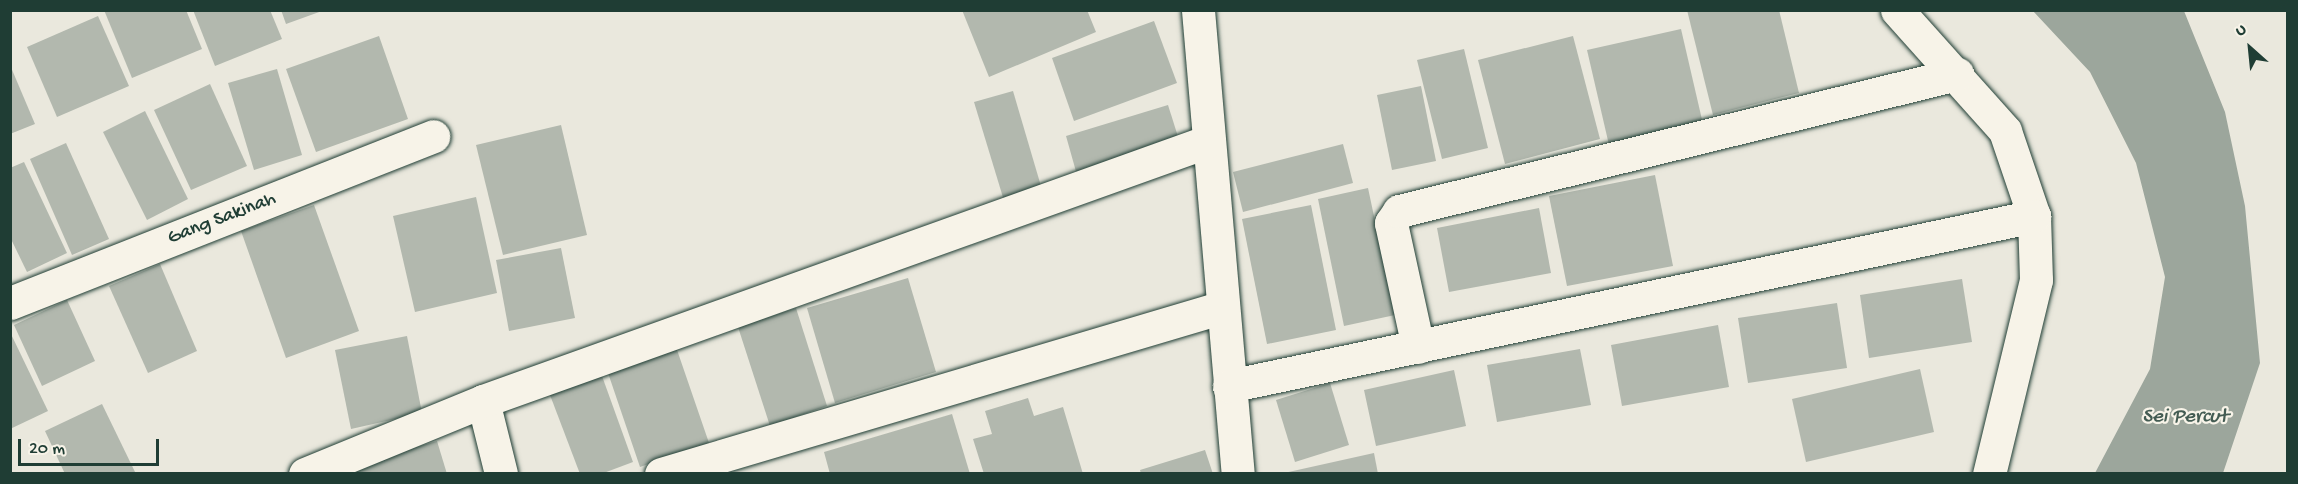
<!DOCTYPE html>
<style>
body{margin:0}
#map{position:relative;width:2298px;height:484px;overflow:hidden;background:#eae8dd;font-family:"Gochi Hand",sans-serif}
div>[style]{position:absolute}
.water>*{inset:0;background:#9ca69c}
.building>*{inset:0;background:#b2b8ae}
.roads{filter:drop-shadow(0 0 2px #1f3d34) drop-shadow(0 0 2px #1f3d34)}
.minor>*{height:33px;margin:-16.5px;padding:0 16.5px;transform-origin:16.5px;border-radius:16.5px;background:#f7f3e8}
span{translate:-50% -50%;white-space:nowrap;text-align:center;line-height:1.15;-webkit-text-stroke:4.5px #f7f3e8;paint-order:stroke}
.street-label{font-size:20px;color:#1f3d34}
.water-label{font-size:21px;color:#445c53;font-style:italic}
.frame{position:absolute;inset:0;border:12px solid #1f3d34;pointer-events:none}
.north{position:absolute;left:2220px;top:18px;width:60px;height:60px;-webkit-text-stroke:4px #f7f3e8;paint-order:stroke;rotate:333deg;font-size:16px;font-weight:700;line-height:24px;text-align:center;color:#1f3d34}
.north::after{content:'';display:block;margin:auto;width:21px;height:27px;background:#1f3d34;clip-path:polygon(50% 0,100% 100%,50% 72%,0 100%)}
.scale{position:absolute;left:18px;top:439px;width:141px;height:27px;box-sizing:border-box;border:3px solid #1f3d34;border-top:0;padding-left:8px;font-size:18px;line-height:21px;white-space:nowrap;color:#1f3d34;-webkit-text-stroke:4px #f7f3e8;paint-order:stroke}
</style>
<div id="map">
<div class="water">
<i style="clip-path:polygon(2033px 11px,2184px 11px,2225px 112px,2245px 206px,2260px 363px,2223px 473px,2095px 473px,2150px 369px,2165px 277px,2136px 163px,2090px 72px)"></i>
</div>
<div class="building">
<i style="clip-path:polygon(104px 10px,186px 10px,202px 49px,132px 78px)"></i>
<i style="clip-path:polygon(193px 10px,270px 10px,282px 39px,215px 66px)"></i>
<i style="clip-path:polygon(281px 10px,322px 10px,322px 11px,286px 24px)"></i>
<i style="clip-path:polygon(962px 10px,1087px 10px,1096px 32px,989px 77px)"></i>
<i style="clip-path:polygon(1687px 10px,1779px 10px,1799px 93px,1713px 115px)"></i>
<i style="clip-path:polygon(98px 16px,129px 86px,57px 117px,27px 47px)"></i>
<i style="clip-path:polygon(1154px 21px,1177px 83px,1074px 121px,1052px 58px)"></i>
<i style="clip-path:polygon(1681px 29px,1703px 124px,1609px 145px,1587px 50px)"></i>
<i style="clip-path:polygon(379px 36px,408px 119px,316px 152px,286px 69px)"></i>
<i style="clip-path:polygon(1573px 36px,1600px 139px,1505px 164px,1478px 60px)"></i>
<i style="clip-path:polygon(1464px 49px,1488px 148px,1442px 159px,1417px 60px)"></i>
<i style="clip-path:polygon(10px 65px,35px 124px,10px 134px)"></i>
<i style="clip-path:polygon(277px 69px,302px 155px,254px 170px,228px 83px)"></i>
<i style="clip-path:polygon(210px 84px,247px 166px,191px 190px,154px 110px)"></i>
<i style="clip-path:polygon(1421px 86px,1436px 161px,1392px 170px,1377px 95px)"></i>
<i style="clip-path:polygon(1013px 91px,1043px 193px,1005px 204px,974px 102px)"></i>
<i style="clip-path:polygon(1168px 105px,1180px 143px,1077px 175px,1066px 136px)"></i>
<i style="clip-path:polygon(145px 111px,188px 199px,147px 220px,103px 132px)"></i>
<i style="clip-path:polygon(561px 125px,587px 235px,503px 255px,476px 145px)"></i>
<i style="clip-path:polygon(66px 143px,109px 239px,72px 255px,30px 159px)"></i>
<i style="clip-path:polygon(1343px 144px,1353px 183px,1243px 212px,1233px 172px)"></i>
<i style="clip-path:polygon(24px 162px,67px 253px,27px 272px,10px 237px,10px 168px)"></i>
<i style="clip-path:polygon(1655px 175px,1673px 266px,1567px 286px,1549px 196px)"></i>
<i style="clip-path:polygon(1368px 188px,1395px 315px,1344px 326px,1318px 199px)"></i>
<i style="clip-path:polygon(476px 197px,497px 293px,415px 312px,393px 216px)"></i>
<i style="clip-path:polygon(314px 205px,359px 331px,286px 358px,241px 231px)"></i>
<i style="clip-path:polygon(1311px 205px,1336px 330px,1267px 344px,1242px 219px)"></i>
<i style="clip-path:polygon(1539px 208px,1551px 273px,1449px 292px,1437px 228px)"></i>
<i style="clip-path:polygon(561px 248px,575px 318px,509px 331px,496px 260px)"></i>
<i style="clip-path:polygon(160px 264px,197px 351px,148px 373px,109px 286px)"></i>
<i style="clip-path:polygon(908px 278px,936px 372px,835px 403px,807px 308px)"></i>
<i style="clip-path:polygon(1962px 279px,1972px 342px,1869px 358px,1860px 295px)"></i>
<i style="clip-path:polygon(67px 300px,95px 361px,42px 386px,14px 325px)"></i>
<i style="clip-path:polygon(1837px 303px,1847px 368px,1748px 383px,1738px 318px)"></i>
<i style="clip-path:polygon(796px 308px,827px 406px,770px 426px,738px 327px)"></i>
<i style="clip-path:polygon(1718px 325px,1729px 387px,1622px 406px,1611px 345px)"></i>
<i style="clip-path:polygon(10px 332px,48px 411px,10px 429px)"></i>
<i style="clip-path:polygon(407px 336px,422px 413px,351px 429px,335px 350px)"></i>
<i style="clip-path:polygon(676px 347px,709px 443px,640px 467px,607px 370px)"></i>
<i style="clip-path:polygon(1580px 349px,1591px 405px,1497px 422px,1487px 365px)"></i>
<i style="clip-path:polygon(1920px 369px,1934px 432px,1806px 462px,1792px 399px)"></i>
<i style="clip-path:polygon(1454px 370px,1466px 426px,1376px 446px,1364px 390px)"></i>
<i style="clip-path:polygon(602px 376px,633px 462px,601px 474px,580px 474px,550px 395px)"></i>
<i style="clip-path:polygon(1330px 383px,1349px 445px,1295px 462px,1276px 400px)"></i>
<i style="clip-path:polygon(1028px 398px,1034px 416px,1063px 407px,1083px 474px,984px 474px,973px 439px,992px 434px,985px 411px)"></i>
<i style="clip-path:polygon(102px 404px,136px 474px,65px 474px,45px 431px)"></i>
<i style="clip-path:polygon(952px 414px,970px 474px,830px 474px,824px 452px)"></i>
<i style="clip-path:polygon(437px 441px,447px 474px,339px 474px,338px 470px)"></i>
<i style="clip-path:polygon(1205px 450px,1213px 474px,1141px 474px,1140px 470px)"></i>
<i style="clip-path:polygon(1374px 453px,1378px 474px,1284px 474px,1284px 473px)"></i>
</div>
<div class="roads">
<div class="minor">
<i style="left:1198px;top:10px;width:466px;rotate:85.1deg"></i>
<i style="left:1897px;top:10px;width:162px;rotate:48.2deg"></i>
<i style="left:2005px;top:131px;width:90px;rotate:71.2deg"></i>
<i style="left:2034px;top:216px;width:64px;rotate:88.2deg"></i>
<i style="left:2036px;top:280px;width:200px;rotate:103.6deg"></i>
<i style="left:10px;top:303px;width:455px;rotate:-21.5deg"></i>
<i style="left:1418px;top:347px;width:127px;rotate:-102.3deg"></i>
<i style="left:1391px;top:223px;width:14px;rotate:-56deg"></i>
<i style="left:1399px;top:211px;width:575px;rotate:-13.79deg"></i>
<i style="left:1229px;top:386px;width:823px;rotate:-11.92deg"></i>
<i style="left:483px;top:401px;width:75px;rotate:76.1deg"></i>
<i style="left:305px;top:474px;width:192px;rotate:-22.3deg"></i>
<i style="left:483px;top:401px;width:768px;rotate:-19.71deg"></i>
<i style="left:661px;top:474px;width:586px;rotate:-16.55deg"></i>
</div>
</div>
<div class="street-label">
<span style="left:222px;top:219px;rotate:-21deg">Gang Sakinah</span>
</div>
<div class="water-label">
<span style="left:2185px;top:418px">Sei Percut</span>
</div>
<div class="frame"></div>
<div class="north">U</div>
<div class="scale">20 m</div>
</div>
